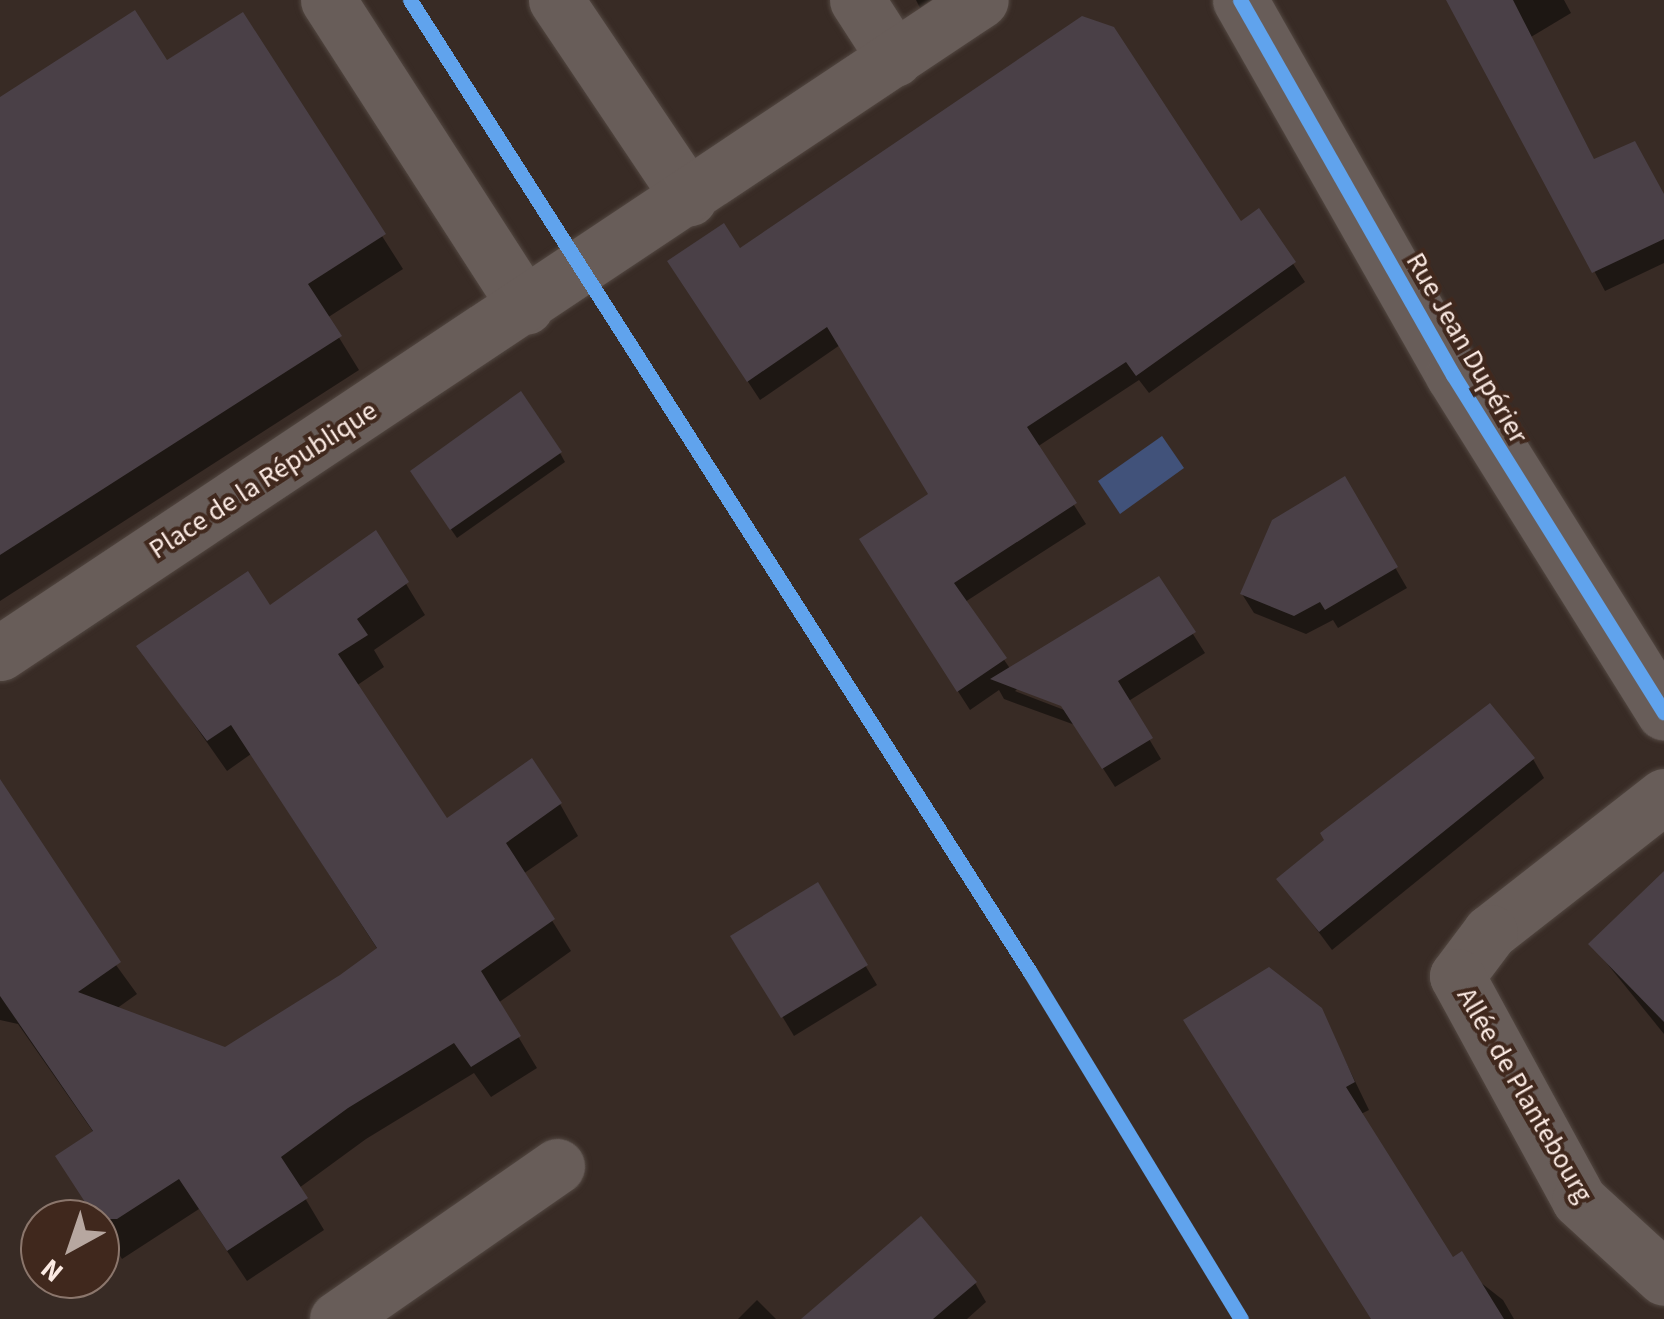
<!DOCTYPE html>
<meta charset="utf-8">
<style>
body{margin:0}
#map{position:relative;width:1664px;height:1319px;overflow:hidden;background:#382b25;font-family:"Source Sans 3",sans-serif}
div>[style]{position:absolute}
.water>*{inset:0;background:#41527a}
.shadow>*{inset:0;background:#0007}
.building>*{inset:0;background:#4a4047}
.roads{filter:drop-shadow(0 0 2px #524741) drop-shadow(0 0 2px #524741)}
.minor>*{height:55px;margin:-27.5px;padding:0 27.5px;transform-origin:27.5px;border-radius:27.5px;background:#685d59}
.cycleway>*{height:15px;margin:-7.5px;padding:0 7.5px;transform-origin:7.5px;border-radius:7.5px;background:#60a3ed}
span{translate:-50% -50%;white-space:nowrap;text-align:center;line-height:1.15;-webkit-text-stroke:8px #40281d;paint-order:stroke}
.street-label{font-size:28px;color:#fbeae3}
.north{position:absolute;left:20px;top:1199px;width:100px;height:100px;box-sizing:border-box;background:#40281d;border:2px solid #8b766c;border-radius:50%;rotate:220deg;font-size:28px;font-weight:700;line-height:40px;text-align:center;color:#fbeae3}
.north::after{content:'';display:block;margin:auto;width:35px;height:45px;background:#b7a7a0;clip-path:polygon(50% 0,100% 100%,50% 72%,0 100%)}
</style>
<div id="map">
<div class="water">
<i style="clip-path:polygon(1162px 436px,1184px 468px,1120px 514px,1098px 481px)"></i>
</div>
<div class="shadow">
<i style="clip-path:polygon(916px 0,931px 0,920px 8px)"></i>
<i style="clip-path:polygon(1448px 0,1564px 0,1571px 13px,1531px 37px,1594px 162px,1664px 198px,1664px 263px,1605px 291px)"></i>
<i style="clip-path:polygon(242px 16px,403px 269px,327px 318px,359px 370px,0 601px,0 100px,167px 64px)"></i>
<i style="clip-path:polygon(evenodd,1259px 212px,1305px 282px,1149px 393px,1139px 380px,1037px 447px,1086px 524px,965px 602px,1011px 670px,1158px 579px,1205px 653px,1127px 702px,1161px 759px,1115px 787px,1075px 725px,1004px 699px,999px 690px,970px 710px,873px 559px,930px 496px,840px 345px,760px 400px,682px 281px,739px 251px,1240px 225px,1259px 212px,1019px 687px,1074px 708px,1072px 713px,1015px 691px,1019px 687px)"></i>
<i style="clip-path:polygon(560px 453px,565px 462px,457px 538px,418px 481px)"></i>
<i style="clip-path:polygon(1344px 479px,1407px 588px,1338px 628px,1333px 620px,1306px 634px,1254px 613px,1242px 594px)"></i>
<i style="clip-path:polygon(375px 533px,425px 615px,374px 650px,384px 667px,356px 686px,447px 822px,560px 804px,578px 836px,523px 874px,571px 951px,498px 1003px,537px 1068px,491px 1097px,474px 1073px,366px 1139px,299px 1188px,324px 1230px,247px 1281px,199px 1209px,122px 1259px,58px 1157px,94px 1133px,18px 1024px,0 1020px,0 805px,137px 994px,116px 1009px,225px 1049px,341px 977px,378px 950px,251px 754px,227px 771px,140px 647px,270px 608px)"></i>
<i style="clip-path:polygon(1533px 759px,1544px 778px,1332px 950px,1279px 879px)"></i>
<i style="clip-path:polygon(817px 885px,877px 985px,794px 1036px,734px 936px)"></i>
<i style="clip-path:polygon(1664px 920px,1664px 1034px,1592px 945px)"></i>
<i style="clip-path:polygon(1320px 1009px,1369px 1110px,1361px 1114px,1452px 1260px,1503px 1300px,1514px 1319px,1373px 1319px)"></i>
<i style="clip-path:polygon(975px 1283px,986px 1302px,967px 1319px,852px 1319px)"></i>
<i style="clip-path:polygon(757px 1300px,776px 1319px,738px 1319px)"></i>
</div>
<div class="building">
<i style="clip-path:polygon(1446px 0,1513px 0,1594px 159px,1635px 141px,1664px 194px,1664px 239px,1592px 273px)"></i>
<i style="clip-path:polygon(135px 10px,167px 60px,243px 12px,386px 234px,308px 284px,342px 336px,0 555px,0 97px)"></i>
<i style="clip-path:polygon(1082px 16px,1114px 27px,1241px 221px,1259px 208px,1296px 262px,1136px 376px,1126px 362px,1027px 427px,1077px 503px,954px 583px,1007px 658px,957px 692px,859px 539px,928px 494px,827px 327px,747px 382px,667px 261px,724px 223px,740px 248px)"></i>
<i style="clip-path:polygon(521px 391px,562px 452px,450px 530px,410px 471px)"></i>
<i style="clip-path:polygon(1345px 476px,1398px 567px,1325px 610px,1320px 602px,1294px 616px,1240px 594px,1272px 520px)"></i>
<i style="clip-path:polygon(376px 530px,409px 582px,357px 619px,368px 635px,338px 654px,447px 818px,532px 758px,562px 803px,506px 843px,555px 919px,481px 971px,521px 1036px,471px 1067px,454px 1043px,348px 1108px,281px 1157px,308px 1198px,227px 1251px,179px 1179px,117px 1219px,96px 1219px,55px 1156px,93px 1131px,0 996px,0 779px,121px 962px,78px 992px,225px 1047px,340px 975px,377px 948px,231px 725px,207px 741px,136px 646px,248px 571px,270px 605px)"></i>
<i style="clip-path:polygon(1159px 576px,1196px 632px,1118px 681px,1153px 738px,1102px 769px,1061px 706px,990px 679px)"></i>
<i style="clip-path:polygon(1490px 703px,1535px 758px,1319px 932px,1276px 879px,1324px 840px,1320px 833px)"></i>
<i style="clip-path:polygon(1664px 871px,1664px 1022px,1588px 944px)"></i>
<i style="clip-path:polygon(818px 882px,868px 965px,781px 1018px,730px 936px)"></i>
<i style="clip-path:polygon(1269px 967px,1322px 1008px,1355px 1082px,1346px 1087px,1453px 1257px,1462px 1251px,1504px 1319px,1371px 1319px,1183px 1020px)"></i>
<i style="clip-path:polygon(921px 1216px,977px 1282px,933px 1319px,801px 1319px)"></i>
</div>
<div class="roads">
<div class="minor">
<i style="left:328px;top:0;width:365px;rotate:57.2deg"></i>
<i style="left:556px;top:0;width:239px;rotate:56.1deg"></i>
<i style="left:857px;top:0;width:70px;rotate:57.2deg"></i>
<i style="left:1240px;top:0;width:431px;rotate:60.4deg"></i>
<i style="left:1453px;top:375px;width:398px;rotate:58deg"></i>
<i style="left:0;top:653px;width:1178px;rotate:-33.65deg"></i>
<i style="left:1664px;top:796px;width:221px;rotate:142deg"></i>
<i style="left:1490px;top:932px;width:55px;rotate:126.9deg"></i>
<i style="left:1457px;top:976px;width:255px;rotate:61.4deg"></i>
<i style="left:1579px;top:1200px;width:115px;rotate:42.5deg"></i>
<i style="left:337px;top:1319px;width:268px;rotate:-34.8deg"></i>
</div>
</div>
<div class="cycleway">
<i style="left:410px;top:0;width:1153px;rotate:57.47deg"></i>
<i style="left:1030px;top:972px;width:406px;rotate:58.7deg"></i>
<i style="left:1240px;top:0;width:431px;rotate:60.4deg"></i>
<i style="left:1453px;top:375px;width:398px;rotate:58deg"></i>
</div>
<div class="street-label">
<span style="left:1467px;top:348px;rotate:60deg">Rue Jean Dupérier</span>
<span style="left:263px;top:480px;rotate:-33deg">Place de la République</span>
<span style="left:1525px;top:1095px;rotate:60deg">Allée de Plantebourg</span>
</div>
<div class="north">N</div>
</div>
